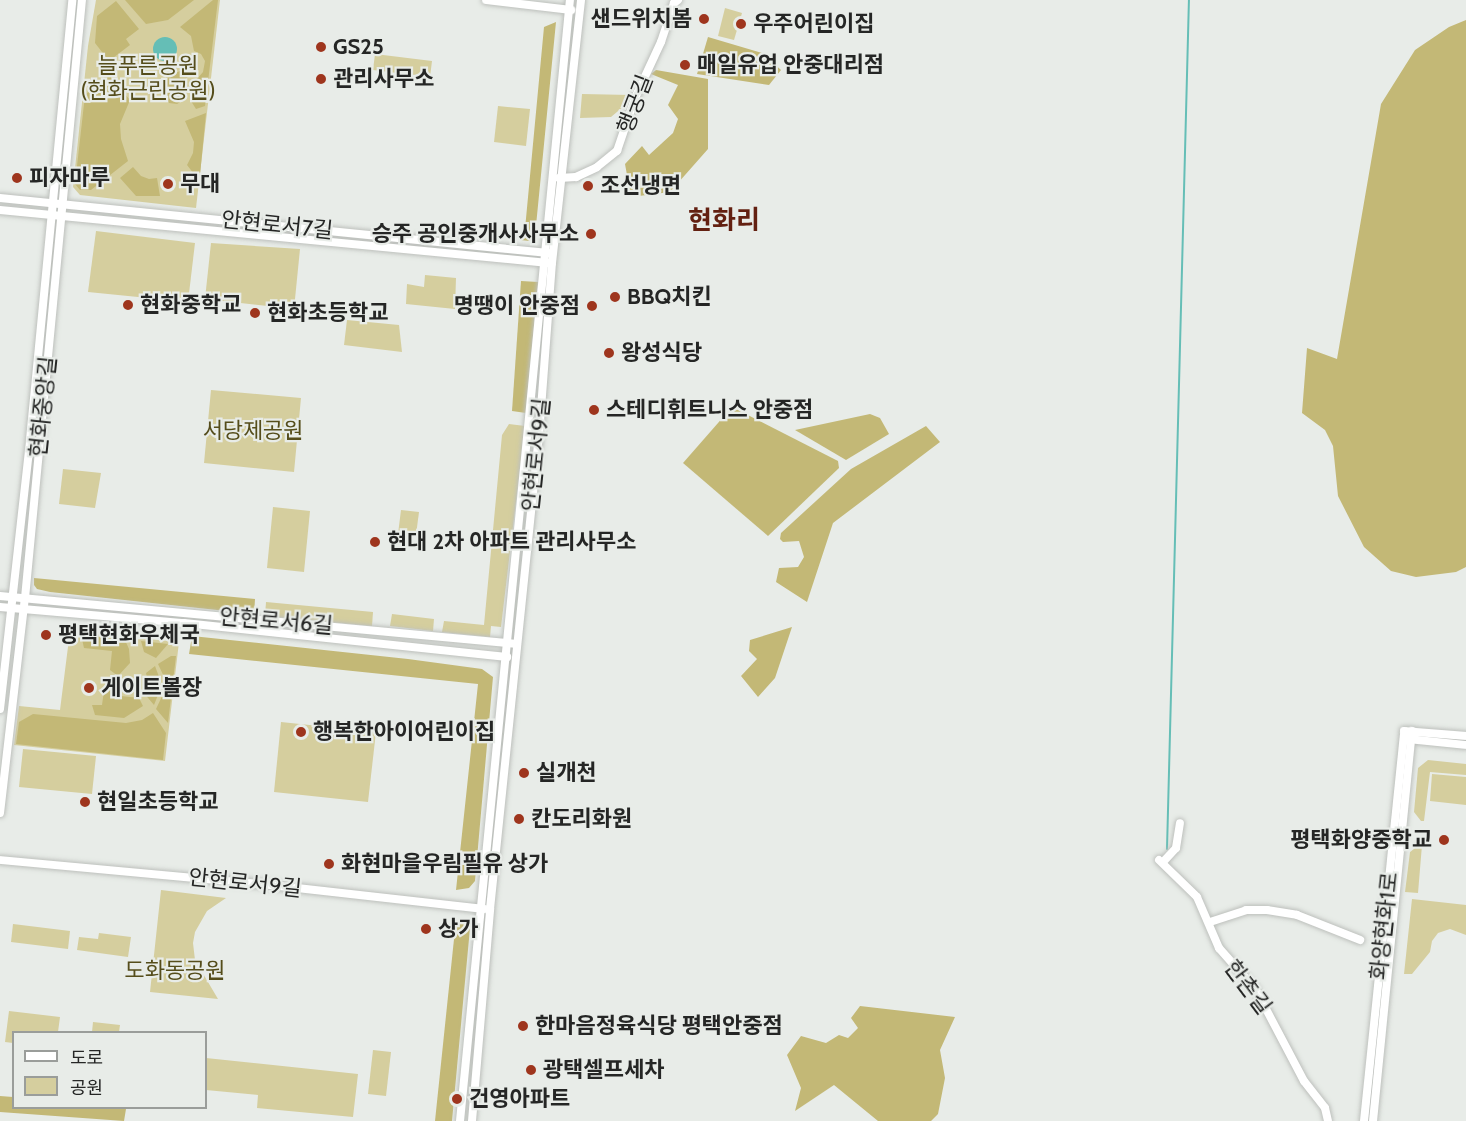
<!DOCTYPE html>
<meta charset="utf-8">
<style>
body{margin:0}
#map{position:relative;width:1466px;height:1121px;overflow:hidden;background:#e8ece8;font-family:Cabin,"Noto Sans KR",sans-serif}
div>[style]{position:absolute}
.green>*{inset:0;background:#d5ce9e}
.forest>*{inset:0;background:#c3b876}
.water>*{inset:0;background:#65beb6}
.round{border-radius:50%}
.stream>*{height:2px;margin:-1px;padding:0 1px;transform-origin:1px;border-radius:1px;background:#65beb6}
.roads{filter:drop-shadow(0 0 2px #bdc0bc) drop-shadow(0 0 2px #bdc0bc)}
.minor>*{height:8px;margin:-4px;padding:0 4px;transform-origin:4px;border-radius:4px;background:#fff}
.dots>*{width:16px;height:16px;translate:-50% -50%;box-sizing:border-box;border:3px solid #e8ece8;border-radius:50%}
span{translate:-50% -50%;white-space:nowrap;text-align:center;line-height:1.15;-webkit-text-stroke:4.5px #e8ece8;paint-order:stroke}
.poi-label{font-size:22px;color:#252625;font-weight:700}
.right{translate:-100% -50%;text-align:right}
.left{translate:0 -50%;text-align:left}
.park-label{font-size:22px;color:#554d1b}
.street-label{font-size:22px;color:#252625}
.quarter-label{font-size:26px;color:#632011;font-weight:700}
.legend{position:absolute;left:12px;top:1031px;width:195px;height:78px;box-sizing:border-box;background:#e8ece8;border:2px solid #9a9d9a;margin:0;padding:8px 10px;list-style:none;font-size:18px;color:#252625}
.legend li{display:flex;align-items:center;gap:12px;height:30px}
.legend b{width:30px;border:2px solid #9a9d9a}
</style>
<div id="map">
<div class="green">
<i style="clip-path:polygon(96px 0,220px 0,196px 208px,80px 195px,73px 187px,88px 46px)"></i>
<i style="clip-path:polygon(725px 8px,742px 13px,734px 40px,718px 36px)"></i>
<i style="clip-path:polygon(375px 54px,432px 61px,430px 77px,373px 70px)"></i>
<i style="clip-path:polygon(582px 94px,631px 95px,630px 101px,611px 117px,580px 118px)"></i>
<i style="clip-path:polygon(498px 106px,530px 109px,526px 146px,494px 142px)"></i>
<i style="clip-path:polygon(96px 231px,195px 243px,188px 302px,88px 292px)"></i>
<i style="clip-path:polygon(211px 243px,300px 249px,294px 309px,205px 299px)"></i>
<i style="clip-path:polygon(425px 275px,456px 278px,455px 309px,406px 304px,407px 284px,424px 287px)"></i>
<i style="clip-path:polygon(347px 320px,399px 325px,402px 352px,344px 345px)"></i>
<i style="clip-path:polygon(211px 390px,301px 398px,294px 472px,204px 463px)"></i>
<i style="clip-path:polygon(509px 424px,525px 426px,501px 627px,491px 626px,490px 637px,442px 632px,444px 621px,484px 625px,502px 435px)"></i>
<i style="clip-path:polygon(63px 469px,101px 473px,95px 508px,59px 504px)"></i>
<i style="clip-path:polygon(273px 507px,310px 511px,304px 572px,267px 568px)"></i>
<i style="clip-path:polygon(401px 510px,419px 512px,416px 535px,398px 534px)"></i>
<i style="clip-path:polygon(266px 602px,373px 612px,372px 626px,265px 616px)"></i>
<i style="clip-path:polygon(392px 614px,434px 619px,433px 631px,390px 626px)"></i>
<i style="clip-path:polygon(70px 631px,179px 642px,165px 761px,14px 745px,19px 706px,60px 710px)"></i>
<i style="clip-path:polygon(281px 722px,376px 732px,368px 802px,274px 792px)"></i>
<i style="clip-path:polygon(23px 749px,96px 756px,92px 794px,19px 787px)"></i>
<i style="clip-path:polygon(1428px 760px,1466px 764px,1466px 775px,1430px 772px,1424px 821px,1421px 821px,1414px 812px,1418px 768px)"></i>
<i style="clip-path:polygon(1432px 774px,1466px 777px,1466px 805px,1430px 801px)"></i>
<i style="clip-path:polygon(1419px 845px,1422px 845px,1418px 893px,1405px 892px,1410px 852px)"></i>
<i style="clip-path:polygon(161px 890px,226px 898px,207px 911px,195px 932px,193px 943px,195px 960px,218px 999px,150px 992px)"></i>
<i style="clip-path:polygon(1412px 899px,1466px 905px,1466px 935px,1450px 929px,1438px 933px,1432px 941px,1430px 952px,1412px 974px,1404px 974px)"></i>
<i style="clip-path:polygon(13px 924px,70px 931px,68px 949px,11px 942px)"></i>
<i style="clip-path:polygon(99px 933px,131px 937px,128px 957px,77px 950px,79px 937px,98px 939px)"></i>
<i style="clip-path:polygon(9px 1011px,60px 1017px,58px 1032px,14px 1032px,13px 1043px,5px 1042px)"></i>
<i style="clip-path:polygon(93px 1022px,120px 1025px,119px 1032px,92px 1032px)"></i>
<i style="clip-path:polygon(373px 1050px,391px 1052px,386px 1096px,368px 1094px)"></i>
<i style="clip-path:polygon(206px 1058px,358px 1074px,353px 1117px,257px 1108px,258px 1095px,206px 1090px)"></i>
</div>
<div class="forest">
<i style="clip-path:polygon(125px 0,194px 0,168px 20px,146px 24px)"></i>
<i style="clip-path:polygon(213px 0,218px 0,205px 106px,196px 109px,191px 101px,190px 87px,203px 72px,205px 61px,201px 54px,194px 51px,191px 36px,180px 27px)"></i>
<i style="clip-path:polygon(116px 1px,139px 29px,126px 39px,130px 45px,109px 61px,95px 43px,97px 16px)"></i>
<i style="clip-path:polygon(1466px 20px,1466px 567px,1456px 572px,1416px 577px,1391px 571px,1364px 547px,1338px 496px,1333px 446px,1325px 430px,1302px 413px,1307px 348px,1337px 359px,1381px 104px,1415px 50px,1449px 27px)"></i>
<i style="clip-path:polygon(556px 22px,535px 236px,530px 241px,520px 240px,525px 229px,544px 27px)"></i>
<i style="clip-path:polygon(708px 37px,762px 53px,781px 70px,769px 85px,697px 74px)"></i>
<i style="clip-path:polygon(190px 56px,198px 62px,197px 70px,184px 80px,182px 101px,177px 104px,169px 103px,164px 95px,166px 77px,180px 71px)"></i>
<i style="clip-path:polygon(656px 70px,708px 79px,708px 149px,670px 192px,631px 197px,625px 164px,642px 146px,649px 155px,673px 133px,678px 119px,668px 105px,678px 85px,651px 74px)"></i>
<i style="clip-path:polygon(108px 74px,130px 100px,120px 124px,121px 139px,128px 161px,91px 190px,80px 190px,75px 184px,85px 95px)"></i>
<i style="clip-path:polygon(206px 113px,200px 175px,194px 174px,187px 165px,193px 153px,194px 142px,185px 121px)"></i>
<i style="clip-path:polygon(133px 167px,141px 176px,149px 179px,157px 178px,160px 196px,136px 196px,120px 178px)"></i>
<i style="clip-path:polygon(521px 281px,538px 282px,526px 413px,512px 411px)"></i>
<i style="clip-path:polygon(732px 407px,838px 461px,839px 468px,768px 536px,683px 463px)"></i>
<i style="clip-path:polygon(870px 414px,880px 418px,889px 434px,846px 460px,795px 430px)"></i>
<i style="clip-path:polygon(926px 426px,940px 442px,833px 523px,807px 602px,776px 582px,779px 568px,798px 567px,804px 557px,799px 541px,783px 542px,780px 539px,781px 533px,851px 469px)"></i>
<i style="clip-path:polygon(34px 578px,255px 599px,254px 614px,50px 592px,37px 589px,34px 585px)"></i>
<i style="clip-path:polygon(792px 627px,775px 678px,758px 697px,741px 676px,757px 659px,749px 651px,750px 640px)"></i>
<i style="clip-path:polygon(81px 635px,125px 640px,129px 649px,130px 663px,118px 676px,110px 670px,112px 651px,84px 648px)"></i>
<i style="clip-path:polygon(192px 636px,408px 659px,482px 669px,493px 677px,475px 881px,469px 888px,456px 890px,478px 684px,189px 654px)"></i>
<i style="clip-path:polygon(141px 641px,168px 644px,156px 658px,144px 652px)"></i>
<i style="clip-path:polygon(171px 656px,176px 656px,168px 723px,156px 709px,165px 690px,166px 681px,158px 664px)"></i>
<i style="clip-path:polygon(155px 666px,162px 685px,154px 705px,143px 692px,148px 682px,146px 673px)"></i>
<i style="clip-path:polygon(105px 683px,116px 684px,121px 696px,139px 698px,143px 706px,124px 718px,95px 715px,92px 705px,102px 705px)"></i>
<i style="clip-path:polygon(153px 713px,166px 733px,163px 760px,16px 744px,19px 722px,33px 714px,126px 723px,142px 720px)"></i>
<i style="clip-path:polygon(456px 920px,470px 928px,452px 1121px,435px 1121px)"></i>
<i style="clip-path:polygon(860px 1006px,955px 1017px,940px 1050px,945px 1078px,938px 1114px,931px 1121px,878px 1121px,834px 1085px,795px 1111px,801px 1088px,787px 1055px,801px 1036px,826px 1043px,839px 1035px,848px 1038px,858px 1028px,851px 1018px)"></i>
<i style="clip-path:polygon(0 1096px,13px 1097px,14px 1108px,126px 1109px,124px 1121px,0 1112px)"></i>
</div>
<div class="water">
<i class="round" style="left:153px;top:37px;width:24px;height:24px"></i>
</div>
<div class="stream">
<i style="left:1167px;top:849px;width:849px;rotate:-88.52deg"></i>
</div>
<div class="roads">
<div class="minor">
<i style="left:486px;top:0;width:86px;rotate:6.7deg"></i>
<i style="left:559px;top:178px;width:17px;rotate:-3deg"></i>
<i style="left:576px;top:177px;width:23px;rotate:-25deg"></i>
<i style="left:597px;top:167px;width:26px;rotate:-39deg"></i>
<i style="left:617px;top:151px;width:56px;rotate:-71.2deg"></i>
<i style="left:635px;top:98px;width:62px;rotate:-65.1deg"></i>
<i style="left:661px;top:42px;width:41px;rotate:-71.6deg"></i>
<i style="left:674px;top:3px;width:5px;rotate:-37deg"></i>
<i style="left:0;top:198px;width:551px;rotate:5.73deg"></i>
<i style="left:0;top:210px;width:551px;rotate:5.52deg"></i>
<i style="left:0;top:596px;width:519px;rotate:5.3deg"></i>
<i style="left:0;top:607px;width:185px;rotate:5deg"></i>
<i style="left:184px;top:623px;width:325px;rotate:6deg"></i>
<i style="left:0;top:709px;width:271px;rotate:-83.6deg"></i>
<i style="left:30px;top:440px;width:442px;rotate:-84.5deg"></i>
<i style="left:1407px;top:739px;width:59px;rotate:5.8deg"></i>
<i style="left:0;top:813px;width:216px;rotate:-83.4deg"></i>
<i style="left:25px;top:598px;width:601px;rotate:-84.56deg"></i>
<i style="left:0;top:860px;width:262px;rotate:5.3deg"></i>
<i style="left:261px;top:884px;width:225px;rotate:6.4deg"></i>
<i style="left:1159px;top:860px;width:53px;rotate:44.2deg"></i>
<i style="left:1197px;top:897px;width:56px;rotate:66.7deg"></i>
<i style="left:1219px;top:948px;width:56px;rotate:48.6deg"></i>
<i style="left:1256px;top:990px;width:103px;rotate:62.2deg"></i>
<i style="left:1304px;top:1081px;width:34px;rotate:52deg"></i>
<i style="left:1325px;top:1108px;width:13px;rotate:77deg"></i>
<i style="left:1163px;top:862px;width:19px;rotate:-47deg"></i>
<i style="left:1176px;top:848px;width:25px;rotate:-81deg"></i>
<i style="left:1210px;top:922px;width:38px;rotate:-18deg"></i>
<i style="left:1246px;top:910px;width:21px"></i>
<i style="left:1267px;top:910px;width:30px;rotate:9deg"></i>
<i style="left:1297px;top:915px;width:68px;rotate:21.6deg"></i>
<i style="left:460px;top:1121px;width:1126px;rotate:-84.4deg"></i>
<i style="left:472px;top:1121px;width:213px;rotate:-85.1deg"></i>
<i style="left:490px;top:909px;width:490px;rotate:-84.1deg"></i>
<i style="left:540px;top:422px;width:159px;rotate:-85.7deg"></i>
<i style="left:552px;top:263px;width:265px;rotate:-83.7deg"></i>
<i style="left:1364px;top:1121px;width:392px;rotate:-84.1deg"></i>
<i style="left:1404px;top:731px;width:62px;rotate:4.6deg"></i>
<i style="left:1373px;top:1121px;width:392px;rotate:-84.3deg"></i>
</div>
</div>
<div class="dots">
<i style="left:704px;top:19px;background:#9e351d"></i>
<i style="left:741px;top:24px;background:#9e351d"></i>
<i style="left:321px;top:47px;background:#9e351d"></i>
<i style="left:685px;top:65px;background:#9e351d"></i>
<i style="left:321px;top:79px;background:#9e351d"></i>
<i style="left:17px;top:178px;background:#9e351d"></i>
<i style="left:168px;top:184px;background:#9e351d"></i>
<i style="left:588px;top:186px;background:#9e351d"></i>
<i style="left:591px;top:234px;background:#9e351d"></i>
<i style="left:615px;top:297px;background:#9e351d"></i>
<i style="left:128px;top:305px;background:#9e351d"></i>
<i style="left:592px;top:306px;background:#9e351d"></i>
<i style="left:255px;top:313px;background:#9e351d"></i>
<i style="left:609px;top:353px;background:#9e351d"></i>
<i style="left:594px;top:410px;background:#9e351d"></i>
<i style="left:375px;top:542px;background:#9e351d"></i>
<i style="left:46px;top:635px;background:#9e351d"></i>
<i style="left:89px;top:688px;background:#9e351d"></i>
<i style="left:301px;top:732px;background:#9e351d"></i>
<i style="left:524px;top:773px;background:#9e351d"></i>
<i style="left:85px;top:802px;background:#9e351d"></i>
<i style="left:519px;top:819px;background:#9e351d"></i>
<i style="left:1444px;top:840px;background:#9e351d"></i>
<i style="left:329px;top:864px;background:#9e351d"></i>
<i style="left:426px;top:929px;background:#9e351d"></i>
<i style="left:523px;top:1026px;background:#9e351d"></i>
<i style="left:531px;top:1070px;background:#9e351d"></i>
<i style="left:457px;top:1099px;background:#9e351d"></i>
</div>
<div class="poi-label">
<span class="right" style="left:692px;top:19px">샌드위치봄</span>
<span class="left" style="left:753px;top:24px">우주어린이집</span>
<span class="left" style="left:333px;top:47px">GS25</span>
<span class="left" style="left:697px;top:65px">매일유업 안중대리점</span>
<span class="left" style="left:333px;top:79px">관리사무소</span>
<span class="left" style="left:29px;top:178px">피자마루</span>
<span class="left" style="left:180px;top:184px">무대</span>
<span class="left" style="left:600px;top:186px">조선냉면</span>
<span class="right" style="left:579px;top:234px">승주 공인중개사사무소</span>
<span class="left" style="left:627px;top:297px">BBQ치킨</span>
<span class="left" style="left:140px;top:305px">현화중학교</span>
<span class="right" style="left:580px;top:306px">명땡이 안중점</span>
<span class="left" style="left:267px;top:313px">현화초등학교</span>
<span class="left" style="left:621px;top:353px">왕성식당</span>
<span class="left" style="left:606px;top:410px">스테디휘트니스 안중점</span>
<span class="left" style="left:387px;top:542px">현대 2차 아파트 관리사무소</span>
<span class="left" style="left:58px;top:635px">평택현화우체국</span>
<span class="left" style="left:101px;top:688px">게이트볼장</span>
<span class="left" style="left:313px;top:732px">행복한아이어린이집</span>
<span class="left" style="left:536px;top:773px">실개천</span>
<span class="left" style="left:97px;top:802px">현일초등학교</span>
<span class="left" style="left:531px;top:819px">칸도리화원</span>
<span class="right" style="left:1432px;top:840px">평택화양중학교</span>
<span class="left" style="left:341px;top:864px">화현마을우림필유 상가</span>
<span class="left" style="left:438px;top:929px">상가</span>
<span class="left" style="left:535px;top:1026px">한마음정육식당 평택안중점</span>
<span class="left" style="left:543px;top:1070px">광택셀프세차</span>
<span class="left" style="left:469px;top:1099px">건영아파트</span>
</div>
<div class="park-label">
<span style="left:148px;top:78px">늘푸른공원<br>(현화근린공원)</span>
<span style="left:253px;top:431px">서당제공원</span>
<span style="left:175px;top:971px">도화동공원</span>
</div>
<div class="street-label">
<span style="left:635px;top:104px;rotate:-69deg">행궁길</span>
<span style="left:277px;top:225px;rotate:6deg">안현로서7길</span>
<span style="left:43px;top:407px;rotate:-84deg">현화중앙길</span>
<span style="left:536px;top:455px;rotate:-84deg">안현로서9길</span>
<span style="left:276px;top:621px;rotate:5deg">안현로서6길</span>
<span style="left:245px;top:883px;rotate:6deg">안현로서9길</span>
<span style="left:1384px;top:926px;rotate:-84deg">화양현화1로</span>
<span style="left:1248px;top:987px;rotate:53deg">한촌길</span>
</div>
<div class="quarter-label">
<span style="left:724px;top:221px">현화리</span>
</div>
<ul class="legend">
<li><b style="height:8px;background:#fff"></b>도로</li>
<li><b style="height:16px;background:#d5ce9e"></b>공원</li>
</ul>
</div>
